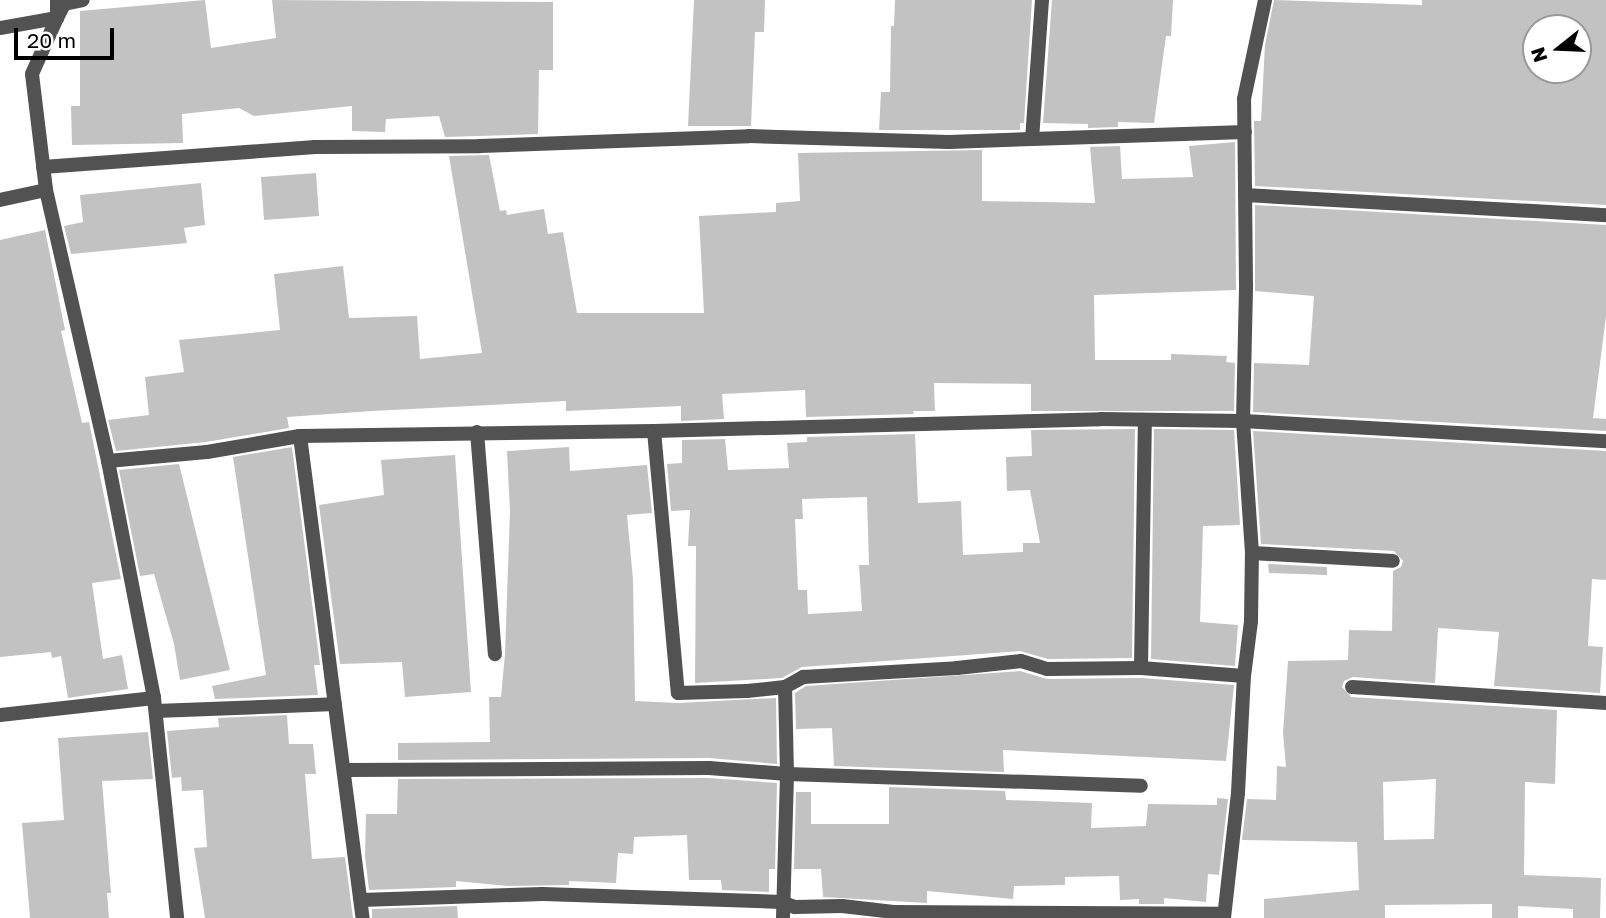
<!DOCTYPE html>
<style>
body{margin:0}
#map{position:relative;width:1606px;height:918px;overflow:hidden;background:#fff;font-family:"Golos Text",sans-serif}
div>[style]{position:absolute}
.building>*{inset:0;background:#c2c2c2}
.street>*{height:14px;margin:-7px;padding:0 7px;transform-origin:7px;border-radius:7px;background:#525252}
span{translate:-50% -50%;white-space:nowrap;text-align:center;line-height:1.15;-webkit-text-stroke:5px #fff;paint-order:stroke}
.north{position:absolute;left:1522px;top:14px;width:70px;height:70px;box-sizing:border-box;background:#fff;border:2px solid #999;border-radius:50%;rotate:252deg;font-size:19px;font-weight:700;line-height:28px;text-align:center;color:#000}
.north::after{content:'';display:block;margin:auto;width:24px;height:32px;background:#000;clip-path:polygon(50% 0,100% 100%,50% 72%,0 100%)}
.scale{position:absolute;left:14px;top:28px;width:100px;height:32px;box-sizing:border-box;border:4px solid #000;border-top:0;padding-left:9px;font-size:21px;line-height:24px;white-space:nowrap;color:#000;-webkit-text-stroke:5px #fff;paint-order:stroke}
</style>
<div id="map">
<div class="building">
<i style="clip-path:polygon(205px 0,211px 48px,276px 38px,272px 0,553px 2px,553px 70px,539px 70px,538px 134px,445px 137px,439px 116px,386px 119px,385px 132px,352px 131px,352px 106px,254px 116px,239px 108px,182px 114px,183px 143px,72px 145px,71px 106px,80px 106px,80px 11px)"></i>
<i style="clip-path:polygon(694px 0,765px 0,764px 32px,755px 32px,751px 126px,688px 126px)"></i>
<i style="clip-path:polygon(895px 0,1032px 0,1024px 123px,1020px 123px,1020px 130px,879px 130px,881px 92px,890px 92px,891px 26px,894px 26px)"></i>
<i style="clip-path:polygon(1052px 0,1173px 0,1171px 36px,1166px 36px,1154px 123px,1118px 122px,1118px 127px,1088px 128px,1088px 124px,1043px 123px)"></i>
<i style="clip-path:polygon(evenodd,1274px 0,1422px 5px,1422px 0,1606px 0,1606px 205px,1255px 186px,1254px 121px,1261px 121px,1265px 45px,1274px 0,1536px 28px,1578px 28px,1578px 70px,1536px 70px,1536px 28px)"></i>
<i style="clip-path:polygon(1235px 142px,1236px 290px,1094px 295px,1095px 360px,1171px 360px,1171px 354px,1227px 356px,1226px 362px,1235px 363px,1234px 411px,1031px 411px,1031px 384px,934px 383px,935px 411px,913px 411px,914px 414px,806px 417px,805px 390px,722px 394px,724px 419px,681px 421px,681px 406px,566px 411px,566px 401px,372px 411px,287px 417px,289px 428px,206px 442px,116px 451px,108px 420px,149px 415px,145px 377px,184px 372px,179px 340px,280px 330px,274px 274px,343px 266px,349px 318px,417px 316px,420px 359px,482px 353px,449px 156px,489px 155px,500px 211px,506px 210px,507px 215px,544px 209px,548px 234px,563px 232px,577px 313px,704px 313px,699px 216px,776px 212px,776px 203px,800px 201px,798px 153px,982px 150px,982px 201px,1095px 203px,1090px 147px,1120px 146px,1122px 179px,1193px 177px,1189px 146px)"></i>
<i style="clip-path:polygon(316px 173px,319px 216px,264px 220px,261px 177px)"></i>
<i style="clip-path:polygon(201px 183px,205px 225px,184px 228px,187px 243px,71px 254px,64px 226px,83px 222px,80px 195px)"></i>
<i style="clip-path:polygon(1255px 205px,1606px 225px,1606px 316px,1593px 418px,1606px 419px,1606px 431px,1253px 412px,1254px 363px,1309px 365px,1314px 296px,1255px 291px)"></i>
<i style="clip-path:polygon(45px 230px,65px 330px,61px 331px,82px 423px,89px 422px,121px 579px,92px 583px,103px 659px,122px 655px,128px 689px,68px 698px,61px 656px,52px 658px,51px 652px,0 657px,0 240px)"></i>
<i style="clip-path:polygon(evenodd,1135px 429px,1132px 658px,1048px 659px,1020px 651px,802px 667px,782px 678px,695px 683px,696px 546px,688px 546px,690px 510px,671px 511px,667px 464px,682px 463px,682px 440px,725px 439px,728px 470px,789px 468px,787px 443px,807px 442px,807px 437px,915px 434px,918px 503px,961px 501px,963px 555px,1023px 552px,1023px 543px,1040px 543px,1030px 490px,1007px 491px,1006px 457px,1032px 456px,1031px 430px,1135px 429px,867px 497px,869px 565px,859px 565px,862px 611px,808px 614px,807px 590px,798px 590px,795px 519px,803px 519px,802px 499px,867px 497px)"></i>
<i style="clip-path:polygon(1154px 429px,1234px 430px,1240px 525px,1203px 526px,1200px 622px,1238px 625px,1235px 666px,1151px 659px)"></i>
<i style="clip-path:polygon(evenodd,1253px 431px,1606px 451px,1606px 580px,1592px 579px,1588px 646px,1603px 647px,1600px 693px,1494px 686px,1499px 632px,1438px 628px,1435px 683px,1353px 677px,1344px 681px,1342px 687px,1351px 697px,1557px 710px,1555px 784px,1525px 782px,1524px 875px,1601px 878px,1600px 918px,1573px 918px,1573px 909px,1518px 906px,1518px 918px,1492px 918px,1492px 904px,1385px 905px,1385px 918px,1264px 918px,1264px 899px,1359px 890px,1357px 842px,1242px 840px,1247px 799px,1276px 800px,1277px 766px,1286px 767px,1283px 733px,1288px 661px,1348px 660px,1349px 630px,1392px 631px,1393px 571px,1401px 567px,1403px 561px,1394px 551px,1261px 544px,1253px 431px,1436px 779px,1434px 839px,1384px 840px,1383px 782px,1436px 779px)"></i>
<i style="clip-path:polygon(292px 447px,320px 665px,314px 665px,318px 695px,215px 699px,212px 686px,266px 675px,233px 457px)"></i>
<i style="clip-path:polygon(569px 447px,570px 471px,647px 465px,652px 513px,627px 515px,633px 579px,635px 701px,678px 703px,776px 698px,777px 764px,709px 758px,398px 760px,398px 743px,490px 742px,489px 697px,501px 697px,505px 654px,510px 511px,507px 451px)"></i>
<i style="clip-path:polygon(455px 455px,471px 692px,405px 697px,402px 662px,340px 664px,319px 505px,384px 495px,381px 460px)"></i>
<i style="clip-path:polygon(179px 464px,230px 670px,180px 680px,174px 644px,154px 574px,140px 576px,119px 470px)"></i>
<i style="clip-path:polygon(1268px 564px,1327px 567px,1327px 575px,1269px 573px)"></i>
<i style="clip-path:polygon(1020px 671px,1047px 679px,1141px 678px,1234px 685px,1226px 761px,1003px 750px,1004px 772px,834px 766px,832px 728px,796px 729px,795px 693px,806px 686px)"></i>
<i style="clip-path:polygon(287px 715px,289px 744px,313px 744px,316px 774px,305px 774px,312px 859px,345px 857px,353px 918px,205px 918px,194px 848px,207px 847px,203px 790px,182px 791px,181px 777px,172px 778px,167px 731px,219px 727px,218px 718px)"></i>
<i style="clip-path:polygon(148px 732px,153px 779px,102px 781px,111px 893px,107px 893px,109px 918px,30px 918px,22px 823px,64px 820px,58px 738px)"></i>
<i style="clip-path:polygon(709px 778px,777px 783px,775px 869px,769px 869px,769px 892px,722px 890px,721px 880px,689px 880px,687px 835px,634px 837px,633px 854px,618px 853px,616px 883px,569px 881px,569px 885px,508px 886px,456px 881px,456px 887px,369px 890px,365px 856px,366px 814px,397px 814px,398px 779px)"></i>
<i style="clip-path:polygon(889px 787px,1005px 791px,1006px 800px,1092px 803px,1091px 828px,1146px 826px,1148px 804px,1217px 805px,1217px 798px,1228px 799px,1219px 875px,1208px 874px,1206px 902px,1164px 898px,1164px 904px,1139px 904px,1139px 899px,1120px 900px,1119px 876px,1065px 877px,1065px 885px,1014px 886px,1013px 899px,927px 891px,927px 903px,823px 897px,821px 869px,794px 869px,796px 792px,811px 792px,811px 824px,889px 824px)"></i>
<i style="clip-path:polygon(457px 906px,458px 918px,372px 918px,372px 909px)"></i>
</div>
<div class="street">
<i style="left:57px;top:0;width:18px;rotate:90deg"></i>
<i style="left:57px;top:18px;width:61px;rotate:114.1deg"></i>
<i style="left:32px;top:74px;width:117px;rotate:83.1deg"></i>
<i style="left:46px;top:190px;width:278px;rotate:77.1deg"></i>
<i style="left:108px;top:461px;width:241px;rotate:79deg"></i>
<i style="left:154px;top:698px;width:221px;rotate:84deg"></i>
<i style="left:1042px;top:0;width:139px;rotate:94.1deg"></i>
<i style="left:1032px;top:139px;width:213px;rotate:-1.9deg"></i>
<i style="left:0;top:28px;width:58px;rotate:-10deg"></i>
<i style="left:57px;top:18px;width:16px;rotate:-63deg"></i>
<i style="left:64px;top:4px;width:19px;rotate:-12deg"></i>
<i style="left:43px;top:167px;width:273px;rotate:-4.2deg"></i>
<i style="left:315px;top:147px;width:165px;rotate:-0.3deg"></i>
<i style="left:480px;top:146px;width:269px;rotate:-2.1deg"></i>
<i style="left:749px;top:136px;width:200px;rotate:1.7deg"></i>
<i style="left:949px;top:142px;width:83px;rotate:-2.1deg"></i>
<i style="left:1245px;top:195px;width:362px;rotate:3.2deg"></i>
<i style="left:0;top:200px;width:47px;rotate:-12.3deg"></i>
<i style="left:654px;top:431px;width:263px;rotate:84.8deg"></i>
<i style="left:678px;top:693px;width:69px;rotate:-1.7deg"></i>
<i style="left:747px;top:691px;width:38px;rotate:-6deg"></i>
<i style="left:785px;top:687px;width:21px;rotate:-29deg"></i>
<i style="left:803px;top:677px;width:154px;rotate:-3.3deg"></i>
<i style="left:957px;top:668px;width:64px;rotate:-6.2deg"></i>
<i style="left:1021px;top:661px;width:27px;rotate:17deg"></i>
<i style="left:1047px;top:669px;width:94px;rotate:-0.6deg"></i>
<i style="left:1141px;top:668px;width:103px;rotate:4.4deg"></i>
<i style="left:477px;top:432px;width:223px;rotate:85.4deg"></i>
<i style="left:300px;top:436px;width:486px;rotate:82.6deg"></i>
<i style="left:108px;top:461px;width:99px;rotate:-5.2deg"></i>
<i style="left:207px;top:452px;width:94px;rotate:-9.8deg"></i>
<i style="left:300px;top:436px;width:354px;rotate:-0.8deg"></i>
<i style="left:654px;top:431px;width:447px;rotate:-1.5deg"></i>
<i style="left:1101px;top:419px;width:142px;rotate:0.8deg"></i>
<i style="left:1243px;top:421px;width:364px;rotate:3.2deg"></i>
<i style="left:1252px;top:553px;width:141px;rotate:3.2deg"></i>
<i style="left:1141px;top:668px;width:247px;rotate:-89.1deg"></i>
<i style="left:1352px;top:687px;width:255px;rotate:3.6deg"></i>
<i style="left:156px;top:711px;width:179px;rotate:-2.2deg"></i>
<i style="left:0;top:715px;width:155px;rotate:-6.3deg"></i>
<i style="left:346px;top:770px;width:363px;rotate:-0.3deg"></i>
<i style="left:709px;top:768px;width:78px;rotate:4.4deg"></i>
<i style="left:787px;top:774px;width:354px;rotate:1.9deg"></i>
<i style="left:361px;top:900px;width:182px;rotate:-1.9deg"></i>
<i style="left:543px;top:894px;width:238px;rotate:1.9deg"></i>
<i style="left:781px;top:902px;width:15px;rotate:20deg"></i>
<i style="left:795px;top:907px;width:47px;rotate:-1.2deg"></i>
<i style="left:842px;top:906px;width:52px;rotate:6.6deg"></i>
<i style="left:894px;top:912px;width:330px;rotate:0.3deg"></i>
<i style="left:783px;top:918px;width:144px;rotate:-88.4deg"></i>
<i style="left:787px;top:774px;width:87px;rotate:-91.3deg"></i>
<i style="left:1224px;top:918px;width:126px;rotate:-83.6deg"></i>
<i style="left:1238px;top:793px;width:117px;rotate:-87.1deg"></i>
<i style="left:1244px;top:676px;width:55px;rotate:-82.7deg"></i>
<i style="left:1251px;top:621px;width:68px;rotate:-89.2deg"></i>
<i style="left:1252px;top:553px;width:132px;rotate:-93.9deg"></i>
<i style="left:1243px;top:421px;width:137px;rotate:-88.7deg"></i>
<i style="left:1246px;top:284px;width:185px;rotate:-90.6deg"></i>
<i style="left:1244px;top:99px;width:101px;rotate:-78deg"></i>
</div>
<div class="north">N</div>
<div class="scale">20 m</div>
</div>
